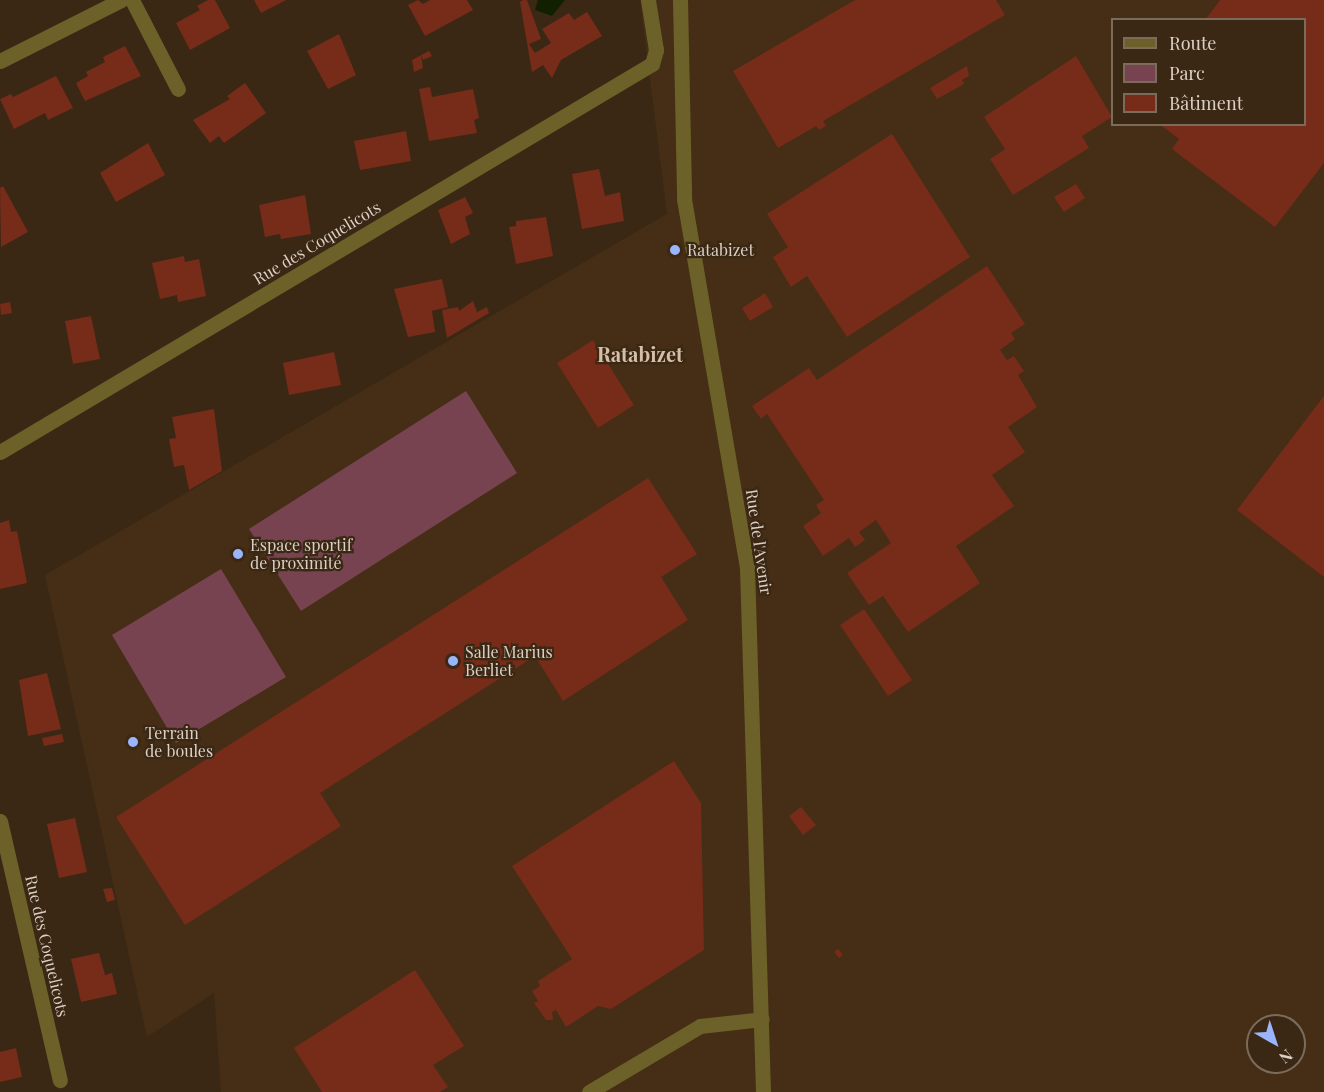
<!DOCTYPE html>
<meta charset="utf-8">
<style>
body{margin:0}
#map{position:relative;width:1324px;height:1092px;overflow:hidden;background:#3a2815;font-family:"Playfair Display",serif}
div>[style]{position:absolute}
.built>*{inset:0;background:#452e15}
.green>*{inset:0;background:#784351}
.water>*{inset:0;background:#112000}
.building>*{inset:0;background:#772b19}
.street>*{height:15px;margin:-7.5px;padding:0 7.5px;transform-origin:7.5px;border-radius:7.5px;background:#6c6129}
.dots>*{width:16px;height:16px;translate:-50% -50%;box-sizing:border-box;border:3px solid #3a2815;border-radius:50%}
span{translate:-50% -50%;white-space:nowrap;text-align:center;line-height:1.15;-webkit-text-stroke:4.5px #3a2815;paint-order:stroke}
.street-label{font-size:16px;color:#dcd0c5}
.poi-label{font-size:16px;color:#dcd0c5}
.left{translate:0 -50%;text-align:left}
.quarter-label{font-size:20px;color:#d6bfa8;font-weight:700}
.legend{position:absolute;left:1111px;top:18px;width:195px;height:108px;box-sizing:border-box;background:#3a2815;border:2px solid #7b6b5b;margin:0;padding:8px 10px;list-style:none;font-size:18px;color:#dcd0c5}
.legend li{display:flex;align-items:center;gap:12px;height:30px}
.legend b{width:30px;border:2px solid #7b6b5b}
.north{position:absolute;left:1246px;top:1014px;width:60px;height:60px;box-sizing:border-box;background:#3a2815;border:2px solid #7b6b5b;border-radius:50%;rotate:141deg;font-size:16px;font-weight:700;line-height:24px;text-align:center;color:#dcd0c5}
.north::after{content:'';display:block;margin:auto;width:21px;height:27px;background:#9bb5fd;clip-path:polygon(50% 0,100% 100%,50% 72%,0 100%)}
</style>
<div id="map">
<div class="built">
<i style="clip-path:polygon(evenodd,640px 0,1324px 0,1324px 1092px,221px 1092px,214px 993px,147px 1037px,45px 575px,667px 214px,640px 0,1112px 20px,1304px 20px,1304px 124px,1112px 124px,1112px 20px,640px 0,1258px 1026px,1294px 1026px,1294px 1062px,1258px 1062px,1258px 1026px)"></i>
</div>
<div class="green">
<i style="clip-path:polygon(466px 391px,517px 473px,301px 611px,249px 529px)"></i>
<i style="clip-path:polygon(221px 569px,286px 677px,176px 743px,112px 635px)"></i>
</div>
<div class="water">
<i style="clip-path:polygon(538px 0,565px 0,552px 16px,535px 10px)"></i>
</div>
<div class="building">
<i style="clip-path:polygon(208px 0,215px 0,230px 28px,190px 50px,176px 23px,200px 10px,197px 6px)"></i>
<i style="clip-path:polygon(254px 0,286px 0,261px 13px)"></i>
<i style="clip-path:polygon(418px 0,423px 4px,430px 0,467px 0,473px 10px,425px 36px,408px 5px)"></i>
<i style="clip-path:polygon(523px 0,527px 0,541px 39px,529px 44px,535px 53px,551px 43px,542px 29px,569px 13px,574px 20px,587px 12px,602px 36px,561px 60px,552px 78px,543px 65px,532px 72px,520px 2px)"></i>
<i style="clip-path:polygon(855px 0,996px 0,1005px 15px,823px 121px,826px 126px,819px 130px,816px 126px,778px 148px,733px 71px)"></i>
<i style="clip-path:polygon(1220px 0,1324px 0,1324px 163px,1275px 227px,1172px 149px,1179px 139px,1162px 126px,1305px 124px,1305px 20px,1205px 20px)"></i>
<i style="clip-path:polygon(339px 34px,356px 75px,328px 89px,307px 51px)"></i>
<i style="clip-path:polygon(125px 46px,141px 76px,85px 101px,76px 83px,88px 76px,86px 72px,105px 62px,103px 57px)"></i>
<i style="clip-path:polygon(429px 51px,432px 56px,423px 60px,421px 55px,423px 68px,414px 72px,412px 60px)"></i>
<i style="clip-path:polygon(1076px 56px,1112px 117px,1082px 136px,1089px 148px,1013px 195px,990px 159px,1005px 149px,984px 117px)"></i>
<i style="clip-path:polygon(967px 66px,969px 76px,962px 80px,964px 84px,937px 99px,930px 88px)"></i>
<i style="clip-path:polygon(56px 76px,73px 108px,48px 120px,45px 113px,14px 129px,0 99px,11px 94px,13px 97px)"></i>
<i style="clip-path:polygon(245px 83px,266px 113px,224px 143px,219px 136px,210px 143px,193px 120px,230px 99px,227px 96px)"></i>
<i style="clip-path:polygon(430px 87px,432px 97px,473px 89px,479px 118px,474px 120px,477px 133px,429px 141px,419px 89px)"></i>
<i style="clip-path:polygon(406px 131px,411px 161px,360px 170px,354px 141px)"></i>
<i style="clip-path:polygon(892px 134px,970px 257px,847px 337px,807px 276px,791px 287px,773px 257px,788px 247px,767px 214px)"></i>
<i style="clip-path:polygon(148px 143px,165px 175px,116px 202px,100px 173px)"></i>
<i style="clip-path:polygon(599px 169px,605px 196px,620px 192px,624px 221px,582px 229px,572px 174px)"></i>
<i style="clip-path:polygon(1076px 184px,1085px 198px,1064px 212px,1054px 197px)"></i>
<i style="clip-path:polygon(3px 186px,28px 232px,1px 247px,0 188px)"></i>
<i style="clip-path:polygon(305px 195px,311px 234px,281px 239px,280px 234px,265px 237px,259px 205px)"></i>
<i style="clip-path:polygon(465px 197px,473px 213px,465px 217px,470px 234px,451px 244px,438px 210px)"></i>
<i style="clip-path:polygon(546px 217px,553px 256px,516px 264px,509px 227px,516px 226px,516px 221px)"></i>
<i style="clip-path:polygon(184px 256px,185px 262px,199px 259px,206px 296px,178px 302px,177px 295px,160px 299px,152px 263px)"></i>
<i style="clip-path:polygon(987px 266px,1025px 324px,1011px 333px,1015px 339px,1000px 350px,1007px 360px,1014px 356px,1024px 371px,1018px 375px,1037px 407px,1008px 427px,1025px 452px,992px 475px,1014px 506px,956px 546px,980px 583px,908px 632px,883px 596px,869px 605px,847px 573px,891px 543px,876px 520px,859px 532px,865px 540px,855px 547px,849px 538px,823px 556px,803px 526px,821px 513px,816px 505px,824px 500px,767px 414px,761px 419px,752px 406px,809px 368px,817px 380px)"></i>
<i style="clip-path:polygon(442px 279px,448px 307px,432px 311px,435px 332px,408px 337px,394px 289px)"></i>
<i style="clip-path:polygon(765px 293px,773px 307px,750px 321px,742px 308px)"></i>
<i style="clip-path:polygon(473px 301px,477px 312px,487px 307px,489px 313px,447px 338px,442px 310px,458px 307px,459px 311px)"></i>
<i style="clip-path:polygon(10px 302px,12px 313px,1px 315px,0 304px)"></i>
<i style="clip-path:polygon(91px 316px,100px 359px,73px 364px,65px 321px)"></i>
<i style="clip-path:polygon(593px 340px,634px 405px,598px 428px,557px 363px)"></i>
<i style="clip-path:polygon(334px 352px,341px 385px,289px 395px,283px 363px)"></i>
<i style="clip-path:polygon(1324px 396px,1324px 577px,1237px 510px)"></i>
<i style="clip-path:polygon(214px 409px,222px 471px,189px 490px,184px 465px,174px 467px,169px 439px,176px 438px,172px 417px)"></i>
<i style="clip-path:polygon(648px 478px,697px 554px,661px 577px,688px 620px,563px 701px,535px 656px,320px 793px,341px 826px,185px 925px,116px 817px)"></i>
<i style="clip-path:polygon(9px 520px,11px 532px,17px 531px,27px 583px,0 589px,0 523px)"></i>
<i style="clip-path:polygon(864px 609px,912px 680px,888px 696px,840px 625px)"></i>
<i style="clip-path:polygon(47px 673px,61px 729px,28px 736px,19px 680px)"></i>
<i style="clip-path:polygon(62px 734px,64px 742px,44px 746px,42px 738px)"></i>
<i style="clip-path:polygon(674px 761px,701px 803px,704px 950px,611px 1009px,598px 1006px,566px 1027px,556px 1010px,552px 1012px,553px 1020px,546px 1020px,534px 1003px,538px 1001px,532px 991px,540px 986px,538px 981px,572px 959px,512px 866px)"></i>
<i style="clip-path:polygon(801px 807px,816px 825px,803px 835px,789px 816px)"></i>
<i style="clip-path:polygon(75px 818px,87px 872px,59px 878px,47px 824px)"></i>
<i style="clip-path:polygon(112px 888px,115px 900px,107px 902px,103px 889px)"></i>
<i style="clip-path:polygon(838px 949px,843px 955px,839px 958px,834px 952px)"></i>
<i style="clip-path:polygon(99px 953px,105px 975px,112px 973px,117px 994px,81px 1002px,71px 959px)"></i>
<i style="clip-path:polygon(415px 970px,464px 1046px,433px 1065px,448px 1087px,440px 1092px,322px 1092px,294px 1048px)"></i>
<i style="clip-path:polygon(16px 1048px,22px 1077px,0 1082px,0 1052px)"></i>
</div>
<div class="street">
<i style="left:132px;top:0;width:100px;rotate:62.7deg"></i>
<i style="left:680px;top:0;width:199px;rotate:88.8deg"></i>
<i style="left:684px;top:199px;width:374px;rotate:80.3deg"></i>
<i style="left:747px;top:568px;width:524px;rotate:88.25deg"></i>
<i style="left:0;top:61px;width:136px;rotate:-26.8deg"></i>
<i style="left:0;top:452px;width:759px;rotate:-30.76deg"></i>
<i style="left:652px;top:64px;width:15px;rotate:-74deg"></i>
<i style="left:656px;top:50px;width:51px;rotate:-99.1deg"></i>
<i style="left:0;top:821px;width:266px;rotate:77deg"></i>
<i style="left:589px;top:1092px;width:129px;rotate:-30.7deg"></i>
<i style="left:700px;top:1026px;width:62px;rotate:-6.4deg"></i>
</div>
<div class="dots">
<i style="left:675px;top:250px;background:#9bb5fd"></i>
<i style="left:238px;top:554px;background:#9bb5fd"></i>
<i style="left:453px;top:661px;background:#9bb5fd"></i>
<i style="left:133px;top:742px;background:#9bb5fd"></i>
</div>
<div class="street-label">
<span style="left:317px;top:243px;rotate:-31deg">Rue des Coquelicots</span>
<span style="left:759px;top:542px;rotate:82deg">Rue de l'Avenir</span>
<span style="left:47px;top:946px;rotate:77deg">Rue des Coquelicots</span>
</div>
<div class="poi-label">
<span class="left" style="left:687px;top:250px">Ratabizet</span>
<span class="left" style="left:250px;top:554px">Espace sportif<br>de proximité</span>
<span class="left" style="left:465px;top:661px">Salle Marius<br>Berliet</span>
<span class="left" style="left:145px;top:742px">Terrain<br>de boules</span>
</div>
<div class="quarter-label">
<span style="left:640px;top:353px">Ratabizet</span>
</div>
<ul class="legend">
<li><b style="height:8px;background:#6c6129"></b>Route</li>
<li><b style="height:16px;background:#784351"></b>Parc</li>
<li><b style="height:16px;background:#772b19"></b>Bâtiment</li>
</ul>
<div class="north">N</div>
</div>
